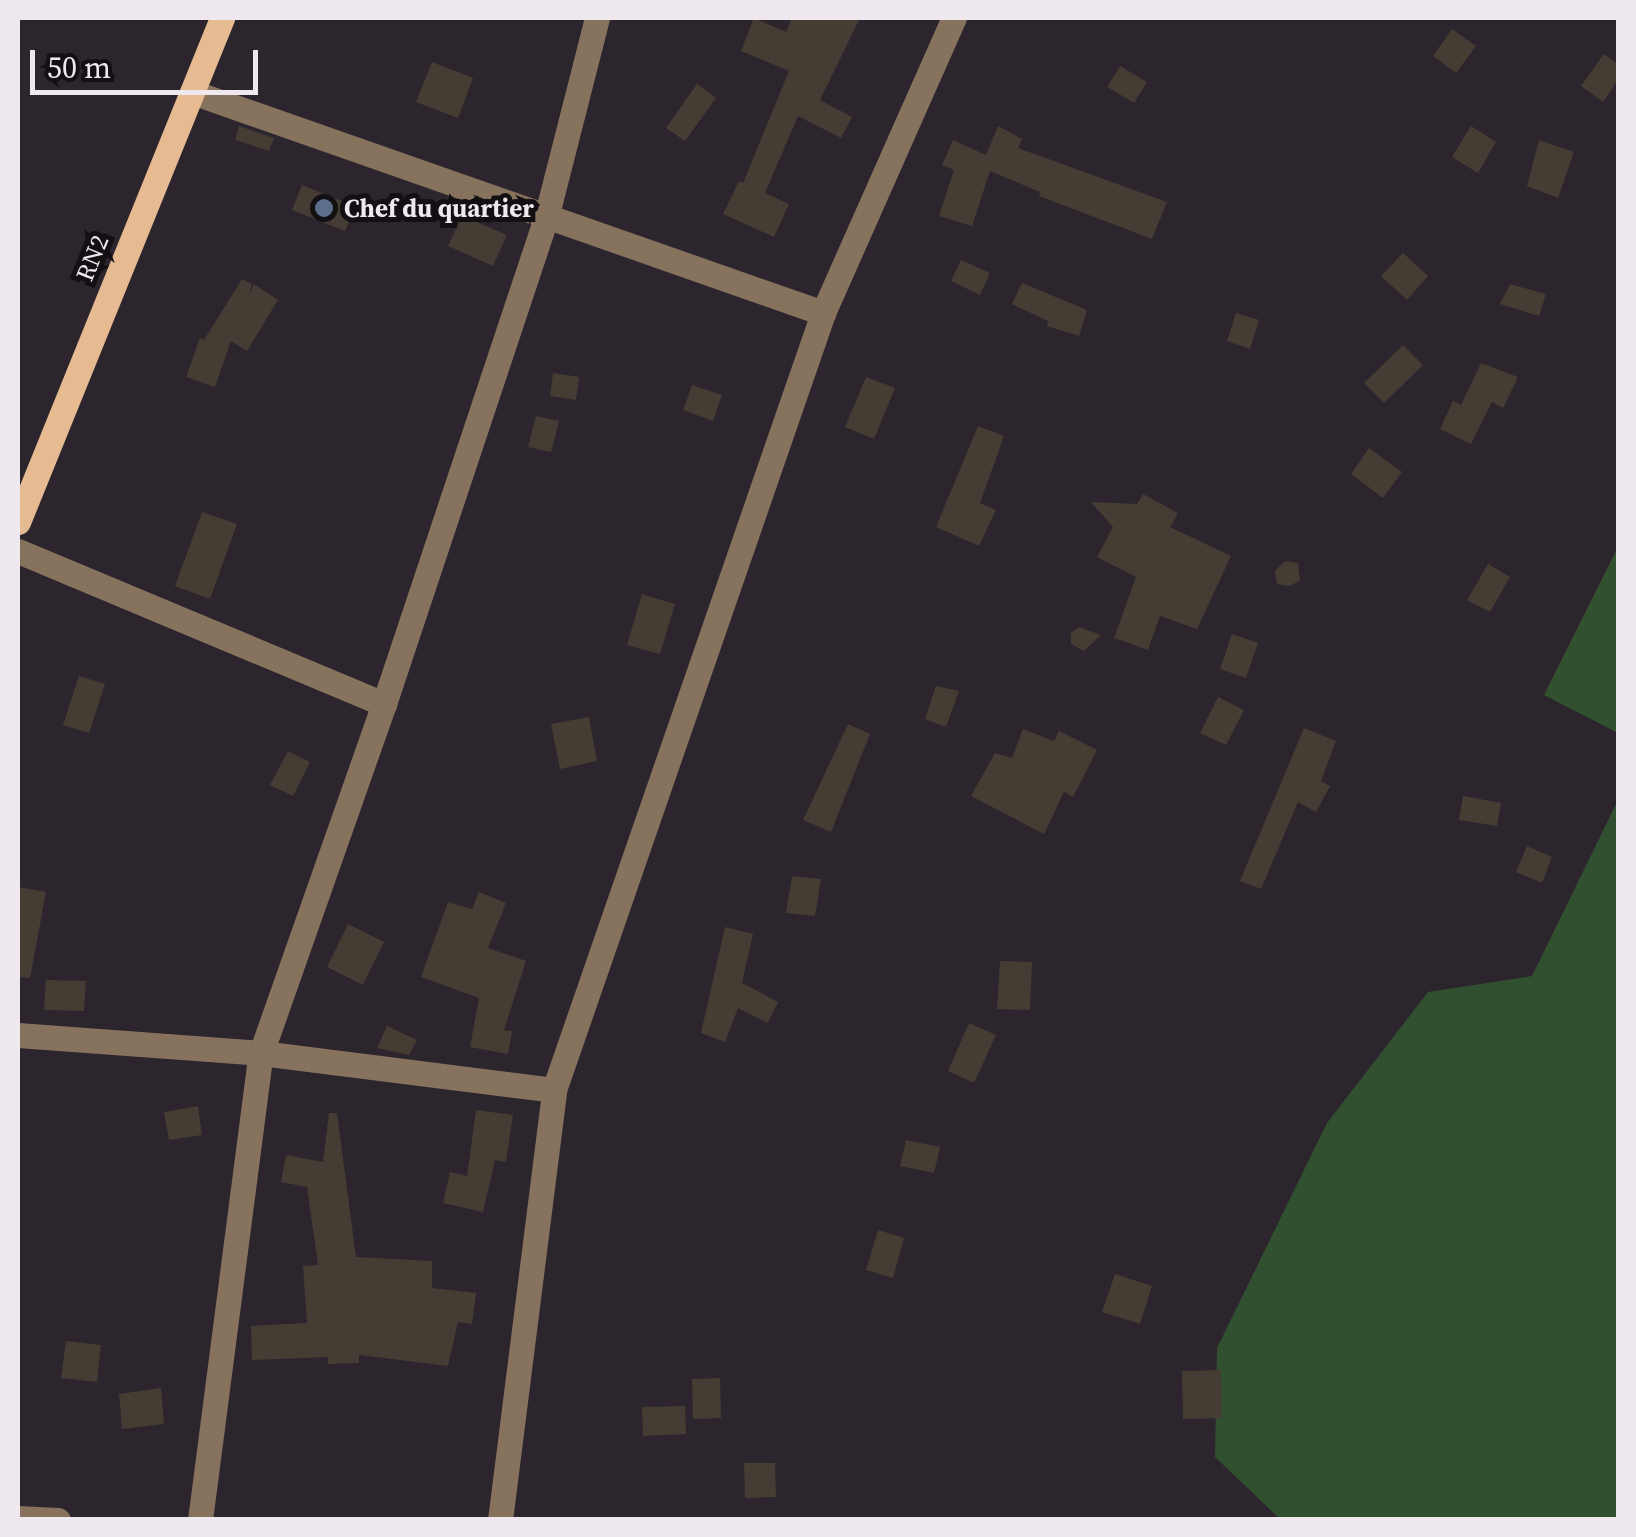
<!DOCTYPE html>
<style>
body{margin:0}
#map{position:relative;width:1636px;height:1537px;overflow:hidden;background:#2d252d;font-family:"Source Serif 4",serif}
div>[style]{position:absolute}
.green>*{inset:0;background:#315030}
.building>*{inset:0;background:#453c34}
.minor>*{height:25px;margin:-12.5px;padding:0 12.5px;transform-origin:12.5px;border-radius:12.5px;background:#87725e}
.major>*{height:25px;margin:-12.5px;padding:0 12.5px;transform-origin:12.5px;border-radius:12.5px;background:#e7bb91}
.dots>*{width:28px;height:28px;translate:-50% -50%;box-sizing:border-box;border:5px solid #131013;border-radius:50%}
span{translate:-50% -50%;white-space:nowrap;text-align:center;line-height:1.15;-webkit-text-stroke:10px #131013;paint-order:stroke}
.poi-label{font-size:25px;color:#efe9ef;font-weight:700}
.left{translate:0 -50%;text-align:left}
.street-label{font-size:25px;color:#efe9ef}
.frame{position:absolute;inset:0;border:20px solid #efe9ef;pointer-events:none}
.scale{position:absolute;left:30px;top:50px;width:228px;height:45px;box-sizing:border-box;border:5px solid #efe9ef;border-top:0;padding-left:12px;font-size:30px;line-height:35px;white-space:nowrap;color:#efe9ef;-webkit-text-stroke:8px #131013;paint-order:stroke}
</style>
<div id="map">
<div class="green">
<i style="clip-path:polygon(1618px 547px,1618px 733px,1544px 695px)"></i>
<i style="clip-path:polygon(1618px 800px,1618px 1519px,1280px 1519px,1215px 1457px,1217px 1348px,1327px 1123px,1428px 992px,1532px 976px)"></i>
</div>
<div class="building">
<i style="clip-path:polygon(754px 18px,786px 32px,792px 18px,860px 18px,820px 100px,852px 117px,841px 138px,798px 116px,765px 193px,789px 204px,774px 237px,723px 214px,739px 181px,743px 183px,789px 71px,741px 51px)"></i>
<i style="clip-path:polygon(1452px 29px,1476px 46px,1456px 73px,1433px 56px)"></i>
<i style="clip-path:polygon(1604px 54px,1618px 64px,1618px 80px,1603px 102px,1581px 86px)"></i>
<i style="clip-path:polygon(432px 62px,473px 78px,458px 118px,416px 102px)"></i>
<i style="clip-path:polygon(1120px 66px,1147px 82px,1134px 103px,1107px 87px)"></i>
<i style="clip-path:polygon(697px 84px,716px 98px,685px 141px,666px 128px)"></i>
<i style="clip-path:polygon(239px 126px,274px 138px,269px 151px,235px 140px)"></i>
<i style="clip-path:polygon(998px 126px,1022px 139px,1018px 148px,1167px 202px,1152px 239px,1039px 196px,1040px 192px,990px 171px,972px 226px,939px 216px,954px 170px,942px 165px,953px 140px,986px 155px)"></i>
<i style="clip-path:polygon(1471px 126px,1496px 142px,1478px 173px,1452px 157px)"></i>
<i style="clip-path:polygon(1539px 140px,1574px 152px,1558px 198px,1527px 186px)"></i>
<i style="clip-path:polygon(302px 185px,355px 206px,345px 231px,292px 210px)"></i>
<i style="clip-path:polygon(462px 216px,507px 235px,493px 266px,448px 246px)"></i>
<i style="clip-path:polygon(1403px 253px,1428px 276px,1407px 300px,1381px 276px)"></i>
<i style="clip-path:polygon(961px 260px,990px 273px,980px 295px,951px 281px)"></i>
<i style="clip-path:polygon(242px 279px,252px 284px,249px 294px,254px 284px,278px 300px,247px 351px,231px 341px,215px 387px,186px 377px,200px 338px,204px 340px)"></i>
<i style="clip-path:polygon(1022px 283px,1087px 310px,1079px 336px,1047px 326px,1048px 321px,1012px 304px)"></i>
<i style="clip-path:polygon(1510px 284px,1546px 294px,1539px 316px,1500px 304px)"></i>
<i style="clip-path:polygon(1236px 313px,1259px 320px,1250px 349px,1227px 341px)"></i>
<i style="clip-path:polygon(1403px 345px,1423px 365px,1384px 403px,1364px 383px)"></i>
<i style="clip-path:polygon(1481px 363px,1518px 377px,1503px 408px,1492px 402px,1471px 444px,1440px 429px,1453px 401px,1461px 405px)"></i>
<i style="clip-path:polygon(553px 373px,579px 377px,576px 400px,550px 396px)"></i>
<i style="clip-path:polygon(866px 377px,895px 388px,874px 439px,845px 427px)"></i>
<i style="clip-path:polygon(692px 385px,722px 395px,713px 421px,683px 410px)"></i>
<i style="clip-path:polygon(536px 416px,559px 421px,551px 452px,528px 447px)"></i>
<i style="clip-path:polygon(978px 426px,1004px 436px,980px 503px,996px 510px,979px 546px,936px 527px)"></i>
<i style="clip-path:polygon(1369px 448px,1402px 472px,1383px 498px,1351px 474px)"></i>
<i style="clip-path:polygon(1143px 494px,1178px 513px,1170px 527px,1231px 556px,1197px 629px,1160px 616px,1148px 650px,1114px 638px,1136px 577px,1097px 557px,1113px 527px,1091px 502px,1137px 504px)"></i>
<i style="clip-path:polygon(202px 512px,237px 524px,210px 599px,175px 586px)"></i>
<i style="clip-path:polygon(1285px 561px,1298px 563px,1300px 581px,1289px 586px,1277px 584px,1275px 571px)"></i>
<i style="clip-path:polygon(1488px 564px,1510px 577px,1490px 612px,1467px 600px)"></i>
<i style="clip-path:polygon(642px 594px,675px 604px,660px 654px,627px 645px)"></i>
<i style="clip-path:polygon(1079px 627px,1101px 635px,1084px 651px,1071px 644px,1071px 633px)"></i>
<i style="clip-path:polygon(1232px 634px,1258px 643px,1246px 678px,1220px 669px)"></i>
<i style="clip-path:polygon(79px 676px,105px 684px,89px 733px,63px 725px)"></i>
<i style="clip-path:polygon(936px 686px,959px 691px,946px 727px,925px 719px)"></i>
<i style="clip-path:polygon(1218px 697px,1244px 710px,1226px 745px,1200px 733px)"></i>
<i style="clip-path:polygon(589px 717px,597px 761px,560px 769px,551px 724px)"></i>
<i style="clip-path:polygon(848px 724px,870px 734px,831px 832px,803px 820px)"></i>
<i style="clip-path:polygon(1304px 728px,1336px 741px,1321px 781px,1330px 786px,1316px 812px,1298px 802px,1261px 889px,1240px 881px)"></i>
<i style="clip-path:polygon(1023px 729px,1054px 741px,1059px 731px,1097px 750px,1073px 797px,1064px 792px,1044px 834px,971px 796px,995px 753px,1012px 758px)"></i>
<i style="clip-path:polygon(288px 751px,310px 762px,293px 796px,270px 785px)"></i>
<i style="clip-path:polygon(1463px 796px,1501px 803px,1497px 826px,1459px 820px)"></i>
<i style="clip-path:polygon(1527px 846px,1552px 857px,1542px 883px,1516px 872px)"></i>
<i style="clip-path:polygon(792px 876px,821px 879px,815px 916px,786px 913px)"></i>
<i style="clip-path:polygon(18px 887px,46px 892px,30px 978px,18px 977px)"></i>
<i style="clip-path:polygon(479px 892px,506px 903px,488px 948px,526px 961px,504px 1030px,512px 1031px,508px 1054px,470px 1047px,479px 998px,421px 977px,448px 902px,472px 909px)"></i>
<i style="clip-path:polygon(348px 924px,384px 942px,363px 985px,327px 967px)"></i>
<i style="clip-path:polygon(725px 927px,753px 934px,742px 983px,778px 1002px,768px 1023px,738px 1008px,725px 1042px,701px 1033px)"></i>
<i style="clip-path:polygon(1000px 961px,1032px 962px,1030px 1010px,997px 1009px)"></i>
<i style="clip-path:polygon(46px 980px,86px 981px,84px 1011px,44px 1010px)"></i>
<i style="clip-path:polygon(969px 1023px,996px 1035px,974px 1083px,948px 1071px)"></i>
<i style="clip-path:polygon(387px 1026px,417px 1040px,409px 1055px,377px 1048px)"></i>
<i style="clip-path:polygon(198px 1106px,202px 1135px,169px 1140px,164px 1112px)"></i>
<i style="clip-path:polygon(476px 1110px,513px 1115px,506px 1162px,495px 1160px,483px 1212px,443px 1203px,450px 1172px,467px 1176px)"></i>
<i style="clip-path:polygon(329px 1113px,337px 1113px,356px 1257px,432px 1261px,432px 1288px,476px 1293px,472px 1324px,458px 1322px,448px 1366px,359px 1355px,359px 1363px,328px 1364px,328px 1357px,252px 1360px,251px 1326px,307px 1323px,303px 1266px,318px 1265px,307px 1187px,281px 1182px,286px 1155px,323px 1162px)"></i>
<i style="clip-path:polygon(906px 1140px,940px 1147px,934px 1173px,900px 1166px)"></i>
<i style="clip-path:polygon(878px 1230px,904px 1238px,893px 1278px,866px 1270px)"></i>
<i style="clip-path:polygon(1115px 1274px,1152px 1286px,1140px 1324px,1102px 1312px)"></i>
<i style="clip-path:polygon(66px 1341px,101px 1345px,97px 1382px,61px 1378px)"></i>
<i style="clip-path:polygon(1221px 1370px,1222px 1418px,1183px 1419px,1182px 1371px)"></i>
<i style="clip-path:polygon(720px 1378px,721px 1418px,693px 1419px,692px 1379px)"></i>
<i style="clip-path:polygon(161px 1388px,164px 1424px,122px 1429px,119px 1394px)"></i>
<i style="clip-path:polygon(685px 1406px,686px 1434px,643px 1436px,642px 1407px)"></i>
<i style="clip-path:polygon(744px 1463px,775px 1463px,776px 1497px,745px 1498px)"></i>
</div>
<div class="minor">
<i style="left:192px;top:92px;width:669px;rotate:19.3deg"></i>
<i style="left:18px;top:551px;width:397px;rotate:22.7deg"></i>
<i style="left:18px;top:1035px;width:244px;rotate:4.2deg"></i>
<i style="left:261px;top:1053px;width:370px;rotate:-70.6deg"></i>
<i style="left:384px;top:704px;width:512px;rotate:-71.57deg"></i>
<i style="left:546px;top:218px;width:206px;rotate:-75.7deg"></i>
<i style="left:18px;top:1518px;width:40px;rotate:2.9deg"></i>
<i style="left:200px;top:1520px;width:471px;rotate:-82.6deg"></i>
<i style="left:261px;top:1053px;width:295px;rotate:7.2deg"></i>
<i style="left:500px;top:1520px;width:433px;rotate:-82.8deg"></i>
<i style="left:554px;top:1090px;width:822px;rotate:-70.9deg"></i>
<i style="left:823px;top:313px;width:323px;rotate:-66.1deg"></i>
</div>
<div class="major">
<i style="left:18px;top:522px;width:544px;rotate:-67.96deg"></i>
</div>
<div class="dots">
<i style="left:324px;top:208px;background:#5c6f8a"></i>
</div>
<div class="poi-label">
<span class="left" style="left:344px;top:208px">Chef du quartier</span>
</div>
<div class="street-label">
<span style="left:92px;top:258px;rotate:-68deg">RN2</span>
</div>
<div class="frame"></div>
<div class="scale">50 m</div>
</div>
